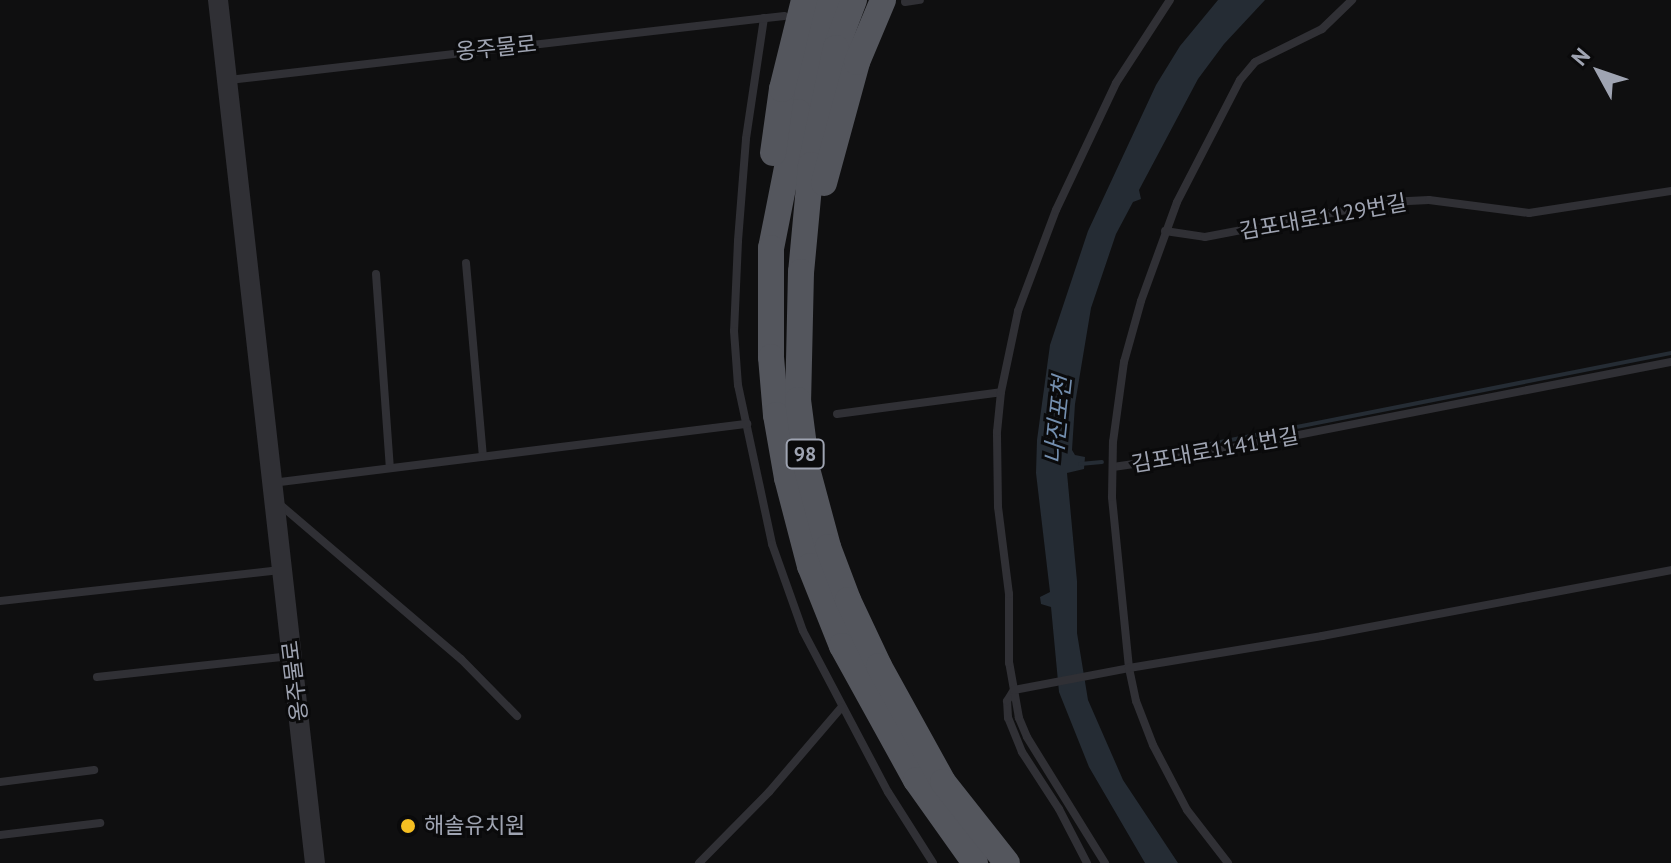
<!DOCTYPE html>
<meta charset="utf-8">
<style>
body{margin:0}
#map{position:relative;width:1671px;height:863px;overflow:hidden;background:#0f0f10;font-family:"PT Sans","Noto Sans KR",sans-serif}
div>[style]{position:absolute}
.water>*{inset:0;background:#252c34}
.stream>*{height:4px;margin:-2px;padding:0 2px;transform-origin:2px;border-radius:2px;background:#252c34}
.service>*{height:8px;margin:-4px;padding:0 4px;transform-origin:4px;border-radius:4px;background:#303035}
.tertiary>*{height:20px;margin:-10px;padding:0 10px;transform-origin:10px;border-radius:10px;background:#303035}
.trunk>*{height:26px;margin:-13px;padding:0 13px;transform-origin:13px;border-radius:13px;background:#54565d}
.dots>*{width:22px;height:22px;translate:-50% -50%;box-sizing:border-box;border:4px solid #0a0a0b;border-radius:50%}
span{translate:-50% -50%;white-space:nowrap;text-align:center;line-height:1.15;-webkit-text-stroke:6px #0a0a0b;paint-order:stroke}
.shield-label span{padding:2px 6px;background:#0a0a0b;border:2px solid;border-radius:6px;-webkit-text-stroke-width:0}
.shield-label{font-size:20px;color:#9fa4b2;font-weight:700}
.street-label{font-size:22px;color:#9fa4b2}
.poi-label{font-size:22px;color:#9fa4b2}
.left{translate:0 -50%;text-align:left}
.water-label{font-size:24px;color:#748faf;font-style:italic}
.north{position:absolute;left:1559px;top:32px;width:80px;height:80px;-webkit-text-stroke:6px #0a0a0b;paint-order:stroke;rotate:310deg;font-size:22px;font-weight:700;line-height:32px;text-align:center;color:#9fa4b2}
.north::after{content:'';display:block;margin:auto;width:28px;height:36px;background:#9fa4b2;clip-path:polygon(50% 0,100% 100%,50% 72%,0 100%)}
</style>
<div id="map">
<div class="water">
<i style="clip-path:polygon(1218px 0,1265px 0,1224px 44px,1198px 79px,1139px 190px,1141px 199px,1133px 202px,1116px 234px,1091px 308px,1075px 404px,1072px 450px,1075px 455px,1085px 457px,1084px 469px,1067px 473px,1077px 581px,1077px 633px,1088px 700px,1123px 780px,1178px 863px,1145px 863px,1089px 767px,1059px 692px,1051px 607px,1041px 604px,1040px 597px,1050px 592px,1036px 473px,1037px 440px,1050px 345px,1088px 231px,1156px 85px,1180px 46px)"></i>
</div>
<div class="stream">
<i style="left:1175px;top:451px;width:506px;rotate:-11.18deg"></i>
<i style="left:1080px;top:464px;width:22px;rotate:-5deg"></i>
</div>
<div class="service">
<i style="left:905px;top:2px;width:15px;rotate:-8deg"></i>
<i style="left:764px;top:18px;width:122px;rotate:98.5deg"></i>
<i style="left:746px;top:139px;width:102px;rotate:94.5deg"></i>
<i style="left:738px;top:241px;width:90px;rotate:92.5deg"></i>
<i style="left:734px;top:331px;width:54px;rotate:85.8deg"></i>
<i style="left:738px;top:385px;width:163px;rotate:77.9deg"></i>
<i style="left:772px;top:544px;width:92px;rotate:70.4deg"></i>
<i style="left:803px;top:631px;width:182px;rotate:62.2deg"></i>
<i style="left:888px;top:792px;width:84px;rotate:57.6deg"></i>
<i style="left:229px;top:80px;width:559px;rotate:-6.58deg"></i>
<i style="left:1165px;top:231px;width:40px;rotate:8.5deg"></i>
<i style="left:1205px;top:237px;width:186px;rotate:-10.8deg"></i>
<i style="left:1388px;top:202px;width:41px;rotate:-2.8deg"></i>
<i style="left:1429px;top:200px;width:101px;rotate:7.4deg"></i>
<i style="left:1529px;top:213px;width:144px;rotate:-8.8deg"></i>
<i style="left:466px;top:263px;width:194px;rotate:85deg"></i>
<i style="left:376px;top:274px;width:194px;rotate:85.9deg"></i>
<i style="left:837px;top:414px;width:165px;rotate:-7.6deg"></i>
<i style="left:1113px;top:467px;width:84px;rotate:-8.2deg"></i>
<i style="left:1196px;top:455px;width:484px;rotate:-11.1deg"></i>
<i style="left:272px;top:483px;width:479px;rotate:-7.1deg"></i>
<i style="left:277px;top:502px;width:242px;rotate:40.5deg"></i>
<i style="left:461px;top:659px;width:80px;rotate:45.5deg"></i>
<i style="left:0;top:601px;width:282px;rotate:-6.3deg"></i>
<i style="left:97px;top:677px;width:195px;rotate:-6.2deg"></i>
<i style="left:0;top:782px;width:95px;rotate:-7.3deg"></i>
<i style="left:0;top:835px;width:101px;rotate:-6.8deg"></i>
<i style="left:699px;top:863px;width:100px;rotate:-45.4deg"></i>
<i style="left:769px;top:792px;width:111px;rotate:-49.4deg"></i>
<i style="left:1087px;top:863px;width:61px;rotate:-117.4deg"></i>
<i style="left:1059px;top:809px;width:68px;rotate:-123deg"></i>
<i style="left:1022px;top:752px;width:37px;rotate:-112deg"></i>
<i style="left:1008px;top:718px;width:17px;rotate:-93deg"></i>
<i style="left:1007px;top:701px;width:13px;rotate:-58deg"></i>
<i style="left:1014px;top:690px;width:27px;rotate:-100deg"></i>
<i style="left:1009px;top:663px;width:69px;rotate:-90deg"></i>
<i style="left:1009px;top:594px;width:88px;rotate:-97.2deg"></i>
<i style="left:998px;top:507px;width:75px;rotate:-90.8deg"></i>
<i style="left:997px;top:432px;width:40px;rotate:-84.3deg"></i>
<i style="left:1001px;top:392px;width:83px;rotate:-78.1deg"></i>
<i style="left:1018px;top:311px;width:108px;rotate:-69.4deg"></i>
<i style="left:1056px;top:210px;width:140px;rotate:-64.7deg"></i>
<i style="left:1116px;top:83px;width:99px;rotate:-57deg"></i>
<i style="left:1105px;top:863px;width:148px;rotate:-121.8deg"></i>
<i style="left:1027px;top:737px;width:21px;rotate:-113deg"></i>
<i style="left:1019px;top:718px;width:28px;rotate:-100deg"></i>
<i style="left:1014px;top:690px;width:117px;rotate:-10.8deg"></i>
<i style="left:1129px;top:668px;width:172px;rotate:-95.7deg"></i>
<i style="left:1112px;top:497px;width:55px;rotate:-89deg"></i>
<i style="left:1113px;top:442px;width:81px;rotate:-82.2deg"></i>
<i style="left:1124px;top:362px;width:63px;rotate:-74.4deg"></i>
<i style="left:1141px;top:301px;width:105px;rotate:-70deg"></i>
<i style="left:1177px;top:202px;width:137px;rotate:-62.7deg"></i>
<i style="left:1240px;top:80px;width:23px;rotate:-50deg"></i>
<i style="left:1255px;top:62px;width:75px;rotate:-26.2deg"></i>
<i style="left:1322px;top:29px;width:42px;rotate:-44deg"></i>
<i style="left:1228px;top:863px;width:67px;rotate:-127.7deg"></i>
<i style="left:1187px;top:810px;width:73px;rotate:-117.6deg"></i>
<i style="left:1153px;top:745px;width:47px;rotate:-111.1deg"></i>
<i style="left:1136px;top:701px;width:34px;rotate:-102deg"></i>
<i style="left:1129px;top:668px;width:196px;rotate:-9.4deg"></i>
<i style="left:1322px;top:636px;width:355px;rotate:-10.7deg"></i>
</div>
<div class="tertiary">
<i style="left:218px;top:0;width:868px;rotate:83.59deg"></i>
</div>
<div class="trunk">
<i style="left:829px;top:0;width:116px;rotate:105.5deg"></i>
<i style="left:798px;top:112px;width:139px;rotate:101.2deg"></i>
<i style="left:771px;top:248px;width:109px;rotate:90deg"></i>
<i style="left:771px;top:357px;width:58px;rotate:85.1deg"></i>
<i style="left:776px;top:415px;width:64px;rotate:80.1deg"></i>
<i style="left:787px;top:478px;width:91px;rotate:75.4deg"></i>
<i style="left:810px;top:566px;width:86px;rotate:68.2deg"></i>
<i style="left:842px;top:646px;width:153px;rotate:61.1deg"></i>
<i style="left:916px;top:780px;width:102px;rotate:54.6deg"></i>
<i style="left:854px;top:0;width:51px;rotate:110.6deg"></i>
<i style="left:836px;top:48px;width:120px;rotate:102.1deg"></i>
<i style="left:811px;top:165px;width:107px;rotate:95.3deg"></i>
<i style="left:801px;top:272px;width:128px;rotate:91.3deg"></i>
<i style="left:798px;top:400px;width:70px;rotate:82.6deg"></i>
<i style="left:807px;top:469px;width:81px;rotate:74.9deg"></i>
<i style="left:828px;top:547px;width:57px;rotate:69.3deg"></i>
<i style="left:848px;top:600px;width:73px;rotate:64.8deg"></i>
<i style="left:879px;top:666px;width:132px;rotate:61.1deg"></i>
<i style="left:943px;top:782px;width:103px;rotate:51.7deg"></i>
<i style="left:773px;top:153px;width:65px;rotate:-82deg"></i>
<i style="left:782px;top:89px;width:92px;rotate:-76.1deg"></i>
<i style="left:824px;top:183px;width:125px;rotate:-74.7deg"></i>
<i style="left:857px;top:62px;width:67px;rotate:-67.2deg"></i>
</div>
<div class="dots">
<i style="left:408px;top:826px;background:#f5bf22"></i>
</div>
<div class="shield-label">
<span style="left:805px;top:454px">98</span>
</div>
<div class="street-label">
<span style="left:496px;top:48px;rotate:-6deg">옹주물로</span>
<span style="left:1323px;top:217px;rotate:-10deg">김포대로1129번길</span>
<span style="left:1215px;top:450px;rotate:-10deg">김포대로1141번길</span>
<span style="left:295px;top:681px;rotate:-97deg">옹주물로</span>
</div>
<div class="poi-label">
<span class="left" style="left:424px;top:826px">해솔유치원</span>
</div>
<div class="water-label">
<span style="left:1058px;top:420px;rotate:-84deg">나진포천</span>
</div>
<div class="north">N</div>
</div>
